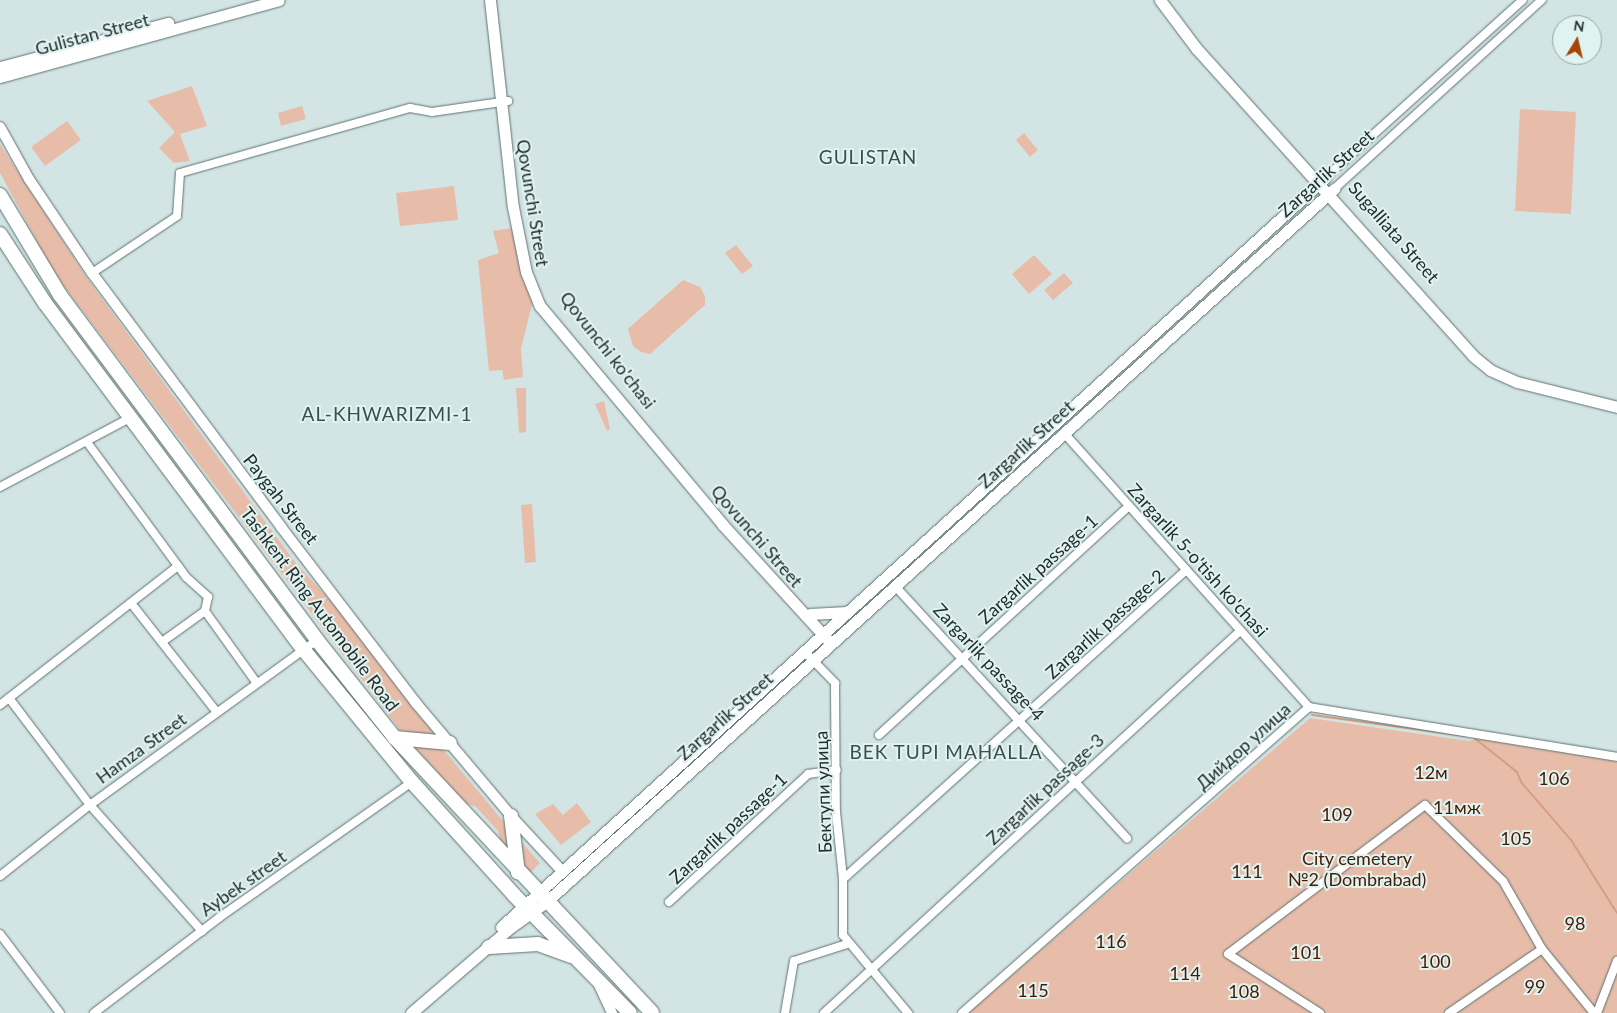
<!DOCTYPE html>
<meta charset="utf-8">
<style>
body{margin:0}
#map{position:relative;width:1617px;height:1013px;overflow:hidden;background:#d2e5e4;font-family:Lato,sans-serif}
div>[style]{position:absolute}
.green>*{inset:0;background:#e7bdaa}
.stream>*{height:2px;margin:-1px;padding:0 1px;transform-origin:1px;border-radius:1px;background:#d69d84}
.roads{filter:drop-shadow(0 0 1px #607170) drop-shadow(0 0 1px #607170)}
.minor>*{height:8px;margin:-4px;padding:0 4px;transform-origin:4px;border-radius:4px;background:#fff}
.tertiary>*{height:10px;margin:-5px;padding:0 5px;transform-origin:5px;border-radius:5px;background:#fff}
.secondary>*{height:11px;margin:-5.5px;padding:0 5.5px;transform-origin:5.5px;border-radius:5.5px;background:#fff}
.trunk>*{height:14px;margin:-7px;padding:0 7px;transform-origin:7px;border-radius:7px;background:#fff}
span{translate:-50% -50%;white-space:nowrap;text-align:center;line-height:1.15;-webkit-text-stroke:4px #dff3f1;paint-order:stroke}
.street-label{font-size:18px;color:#252c2c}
.park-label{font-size:18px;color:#4b1900}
.neighbourhood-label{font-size:19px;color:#3e4e4d;letter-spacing:1px}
.north{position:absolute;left:1552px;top:15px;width:50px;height:50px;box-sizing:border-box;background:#dff3f1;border:1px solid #95a3a2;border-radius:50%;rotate:9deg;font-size:14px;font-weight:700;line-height:20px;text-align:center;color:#252c2c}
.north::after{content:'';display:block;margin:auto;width:18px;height:22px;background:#a84506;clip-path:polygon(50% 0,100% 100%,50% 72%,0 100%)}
</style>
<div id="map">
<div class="green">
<i style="clip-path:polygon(192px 86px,207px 126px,180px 134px,190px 161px,174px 163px,159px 148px,175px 132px,147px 101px)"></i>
<i style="clip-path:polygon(302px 106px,306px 119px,281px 126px,278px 113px)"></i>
<i style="clip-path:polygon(1520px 109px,1576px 112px,1571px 214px,1515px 211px)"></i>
<i style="clip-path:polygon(67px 121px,81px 140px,45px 166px,31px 147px)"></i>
<i style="clip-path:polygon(1024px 133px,1038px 150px,1030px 157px,1016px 140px)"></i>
<i style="clip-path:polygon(0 144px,87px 278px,215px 453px,295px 562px,337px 608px,435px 735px,405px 735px,400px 730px,54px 273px,0 173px)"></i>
<i style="clip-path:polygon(454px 186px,458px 220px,400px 226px,396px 193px)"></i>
<i style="clip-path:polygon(512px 228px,533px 301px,521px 348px,523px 377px,504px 380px,502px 370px,489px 371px,478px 260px,499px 253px,493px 231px)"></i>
<i style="clip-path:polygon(736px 245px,753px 266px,742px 274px,725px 253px)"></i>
<i style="clip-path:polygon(1034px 255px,1052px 274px,1029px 294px,1012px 274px)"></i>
<i style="clip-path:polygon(1064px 273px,1073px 283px,1053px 300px,1044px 290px)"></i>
<i style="clip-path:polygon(683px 280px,700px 287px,705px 296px,705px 305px,650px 354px,641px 352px,633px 346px,628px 329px)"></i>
<i style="clip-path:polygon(516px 388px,526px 388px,526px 432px,519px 433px)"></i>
<i style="clip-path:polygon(604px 401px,610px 429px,607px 431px,595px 404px)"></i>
<i style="clip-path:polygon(532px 504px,536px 562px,525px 563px,521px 505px)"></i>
<i style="clip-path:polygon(1310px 718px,1469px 741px,1482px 738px,1617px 761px,1617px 1013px,968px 1013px)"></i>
<i style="clip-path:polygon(414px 746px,442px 748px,509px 828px,509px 852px,500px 841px,498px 831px,475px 806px,466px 804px)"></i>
<i style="clip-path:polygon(577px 803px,591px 822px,561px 845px,535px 814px,553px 804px,563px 815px)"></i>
<i style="clip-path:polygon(517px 837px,540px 863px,530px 873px,523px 866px)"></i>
</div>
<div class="stream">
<i style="left:1312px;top:715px;width:155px;rotate:7.8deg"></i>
<i style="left:1473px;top:737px;width:56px;rotate:38.5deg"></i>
<i style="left:1517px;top:772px;width:11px;rotate:68deg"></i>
<i style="left:1521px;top:782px;width:77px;rotate:49.2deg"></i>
<i style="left:1571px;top:840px;width:86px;rotate:57.8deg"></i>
</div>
<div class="roads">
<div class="minor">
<i style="left:1325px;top:178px;width:266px;rotate:-42deg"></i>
<i style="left:1334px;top:189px;width:281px;rotate:-42.3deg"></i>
<i style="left:92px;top:273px;width:102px;rotate:-33.8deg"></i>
<i style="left:177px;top:216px;width:43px;rotate:-86deg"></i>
<i style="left:180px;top:173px;width:239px;rotate:-15.8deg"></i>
<i style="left:410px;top:108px;width:22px;rotate:10deg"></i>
<i style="left:432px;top:112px;width:77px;rotate:-8.2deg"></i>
<i style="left:1064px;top:433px;width:368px;rotate:48.2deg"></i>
<i style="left:87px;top:442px;width:167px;rotate:53.7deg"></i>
<i style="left:186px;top:577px;width:30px;rotate:42deg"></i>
<i style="left:208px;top:597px;width:14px;rotate:102deg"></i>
<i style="left:205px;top:611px;width:87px;rotate:54.3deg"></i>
<i style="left:0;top:487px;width:147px;rotate:-28deg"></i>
<i style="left:895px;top:586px;width:343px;rotate:47.4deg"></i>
<i style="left:131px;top:603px;width:137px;rotate:51.8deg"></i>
<i style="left:162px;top:642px;width:53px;rotate:-35.8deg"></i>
<i style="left:804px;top:651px;width:45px;rotate:45.9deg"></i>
<i style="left:835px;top:683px;width:129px;rotate:89.6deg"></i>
<i style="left:836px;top:812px;width:67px;rotate:84deg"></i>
<i style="left:843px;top:879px;width:56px;rotate:90deg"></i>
<i style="left:843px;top:935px;width:102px;rotate:50.2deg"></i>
<i style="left:9px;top:698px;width:134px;rotate:52.9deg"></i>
<i style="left:90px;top:805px;width:169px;rotate:48.4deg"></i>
<i style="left:0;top:705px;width:226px;rotate:-38deg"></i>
<i style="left:1309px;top:707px;width:312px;rotate:9.2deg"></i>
<i style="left:879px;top:735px;width:339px;rotate:-42.5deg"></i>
<i style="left:0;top:876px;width:115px;rotate:-38.3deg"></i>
<i style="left:90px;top:805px;width:281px;rotate:-36deg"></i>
<i style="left:843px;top:879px;width:462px;rotate:-42deg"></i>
<i style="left:669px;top:902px;width:189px;rotate:-42.6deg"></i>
<i style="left:808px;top:774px;width:29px;rotate:-8deg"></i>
<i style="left:0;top:934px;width:99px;rotate:52.8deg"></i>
<i style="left:94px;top:1013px;width:158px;rotate:-37.3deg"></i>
<i style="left:220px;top:917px;width:235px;rotate:-35.1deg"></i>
<i style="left:785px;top:1013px;width:53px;rotate:-80.2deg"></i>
<i style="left:794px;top:961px;width:56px;rotate:-17.8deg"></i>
<i style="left:824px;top:1013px;width:565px;rotate:-42.56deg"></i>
<i style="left:962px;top:1013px;width:463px;rotate:-41.4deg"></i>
<i style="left:1320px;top:1013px;width:109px;rotate:-147.3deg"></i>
<i style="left:1228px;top:954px;width:247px;rotate:-37.1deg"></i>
<i style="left:1425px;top:805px;width:109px;rotate:44.3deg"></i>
<i style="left:1503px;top:881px;width:78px;rotate:60.2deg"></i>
<i style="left:1542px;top:949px;width:82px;rotate:50.9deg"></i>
<i style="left:1449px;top:1013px;width:113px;rotate:-34.5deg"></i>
<i style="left:1597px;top:1013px;width:56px;rotate:-69deg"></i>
</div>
<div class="tertiary">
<i style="left:0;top:127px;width:60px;rotate:60.9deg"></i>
<i style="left:29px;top:179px;width:113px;rotate:56.2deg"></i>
<i style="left:92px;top:273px;width:317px;rotate:53.3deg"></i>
<i style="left:281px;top:527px;width:222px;rotate:52.5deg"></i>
<i style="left:416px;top:703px;width:148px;rotate:49.9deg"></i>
<i style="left:511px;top:816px;width:75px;rotate:47.2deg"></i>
<i style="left:599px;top:985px;width:31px;rotate:65deg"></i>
</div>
<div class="secondary">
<i style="left:490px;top:0;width:208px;rotate:83.7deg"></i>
<i style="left:513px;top:207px;width:66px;rotate:78.7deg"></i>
<i style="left:526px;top:272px;width:37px;rotate:68deg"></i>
<i style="left:540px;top:306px;width:284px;rotate:50.1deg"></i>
<i style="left:722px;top:524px;width:156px;rotate:47.6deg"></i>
<i style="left:1160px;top:0;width:60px;rotate:53.1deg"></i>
<i style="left:1196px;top:48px;width:414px;rotate:48deg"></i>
<i style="left:1473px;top:356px;width:22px;rotate:39deg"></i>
<i style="left:1490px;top:370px;width:30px;rotate:24deg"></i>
<i style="left:1517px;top:382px;width:103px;rotate:14deg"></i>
<i style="left:0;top:67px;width:174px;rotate:-14.7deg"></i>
<i style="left:0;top:77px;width:289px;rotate:-15.4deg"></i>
<i style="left:810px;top:614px;width:37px;rotate:-3deg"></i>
<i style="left:501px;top:927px;width:1114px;rotate:-42.27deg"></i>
<i style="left:411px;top:1013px;width:132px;rotate:-40.7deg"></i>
<i style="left:511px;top:927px;width:43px;rotate:-35.5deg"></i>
<i style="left:546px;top:902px;width:1063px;rotate:-42.14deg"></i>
</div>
<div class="trunk">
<i style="left:0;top:195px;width:117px;rotate:59deg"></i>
<i style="left:60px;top:295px;width:430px;rotate:53.3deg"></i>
<i style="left:317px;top:640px;width:125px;rotate:51.5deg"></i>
<i style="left:395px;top:738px;width:376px;rotate:46.9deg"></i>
<i style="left:0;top:234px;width:82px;rotate:56.9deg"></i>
<i style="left:45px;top:303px;width:432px;rotate:53.3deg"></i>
<i style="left:303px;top:649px;width:172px;rotate:50.7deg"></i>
<i style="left:412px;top:782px;width:152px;rotate:47.9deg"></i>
<i style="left:514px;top:895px;width:165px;rotate:45.5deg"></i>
<i style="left:395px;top:738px;width:55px;rotate:5.2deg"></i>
<i style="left:511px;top:816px;width:57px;rotate:83deg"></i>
<i style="left:489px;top:947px;width:49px;rotate:-3.5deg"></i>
<i style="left:538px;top:944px;width:35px;rotate:20deg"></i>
</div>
</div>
<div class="street-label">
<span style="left:92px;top:34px;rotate:-15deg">Gulistan Street</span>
<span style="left:1326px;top:173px;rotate:-42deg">Zargarlik Street</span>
<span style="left:533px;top:203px;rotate:81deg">Qovunchi Street</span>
<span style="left:1394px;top:232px;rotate:49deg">Sugalliata Street</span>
<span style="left:608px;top:350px;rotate:52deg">Qovunchi ko'chasi</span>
<span style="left:1026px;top:444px;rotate:-42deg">Zargarlik Street</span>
<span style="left:281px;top:499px;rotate:52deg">Paygah Street</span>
<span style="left:757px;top:536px;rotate:49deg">Qovunchi Street</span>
<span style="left:1198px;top:560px;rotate:48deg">Zargarlik 5-o'tish ko'chasi</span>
<span style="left:1038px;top:569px;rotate:-42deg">Zargarlik passage-1</span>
<span style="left:320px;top:609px;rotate:53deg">Tashkent Ring Automobile Road</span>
<span style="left:1105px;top:624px;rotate:-42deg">Zargarlik passage-2</span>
<span style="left:989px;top:662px;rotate:47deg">Zargarlik passage-4</span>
<span style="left:725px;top:716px;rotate:-42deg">Zargarlik Street</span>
<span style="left:1243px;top:746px;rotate:-42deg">Дийдор улица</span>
<span style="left:141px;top:748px;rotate:-36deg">Hamza Street</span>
<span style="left:1045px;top:789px;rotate:-43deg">Zargarlik passage-3</span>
<span style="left:823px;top:792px;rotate:-92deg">Бектупи улица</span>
<span style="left:728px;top:828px;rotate:-43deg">Zargarlik passage-1</span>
<span style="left:243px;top:883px;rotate:-35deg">Aybek street</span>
</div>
<div class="park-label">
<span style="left:1431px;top:772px">12м</span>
<span style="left:1554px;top:778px">106</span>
<span style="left:1457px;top:807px">11мж</span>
<span style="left:1337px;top:814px">109</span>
<span style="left:1516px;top:838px">105</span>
<span style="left:1357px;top:869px">City cemetery<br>№2 (Dombrabad)</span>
<span style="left:1247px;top:871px">111</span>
<span style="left:1575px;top:923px">98</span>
<span style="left:1111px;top:941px">116</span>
<span style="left:1306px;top:952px">101</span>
<span style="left:1435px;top:961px">100</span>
<span style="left:1185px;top:973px">114</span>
<span style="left:1535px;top:986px">99</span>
<span style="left:1033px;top:990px">115</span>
<span style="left:1244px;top:991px">108</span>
</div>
<div class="neighbourhood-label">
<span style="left:868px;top:157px">GULISTAN</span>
<span style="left:387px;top:414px">AL-KHWARIZMI-1</span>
<span style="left:946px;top:752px">BEK TUPI MAHALLA</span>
</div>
<div class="north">N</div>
</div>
